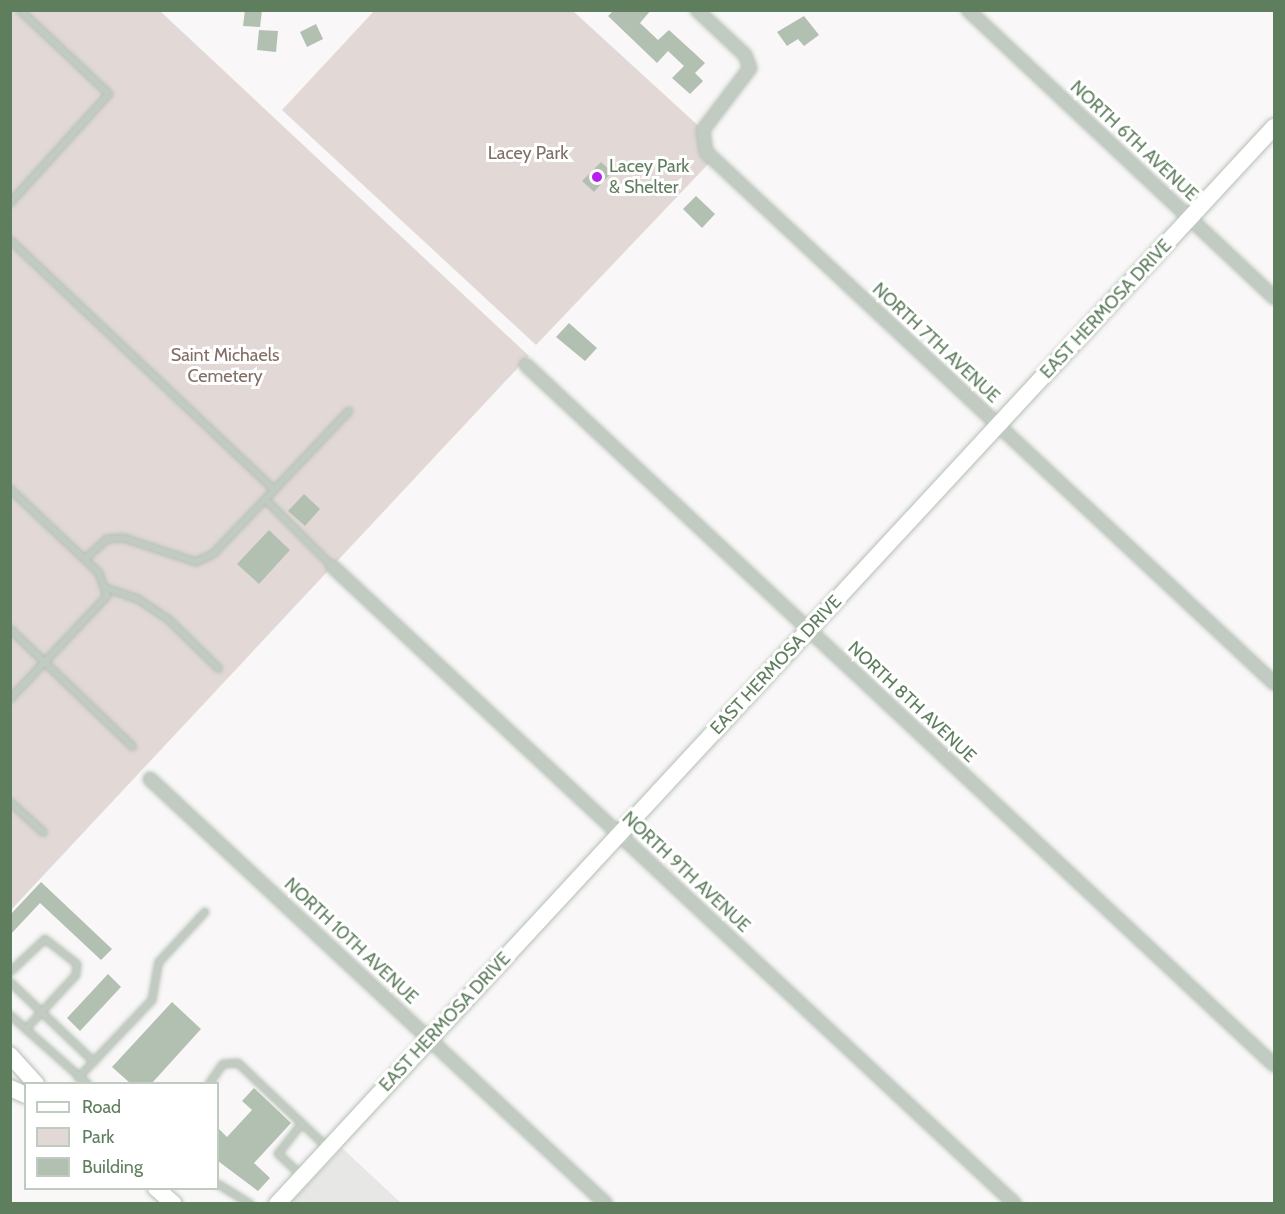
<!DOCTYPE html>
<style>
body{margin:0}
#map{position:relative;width:1285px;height:1214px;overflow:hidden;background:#f9f7f8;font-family:Cabin,sans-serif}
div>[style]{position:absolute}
.built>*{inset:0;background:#e7e8e6}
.green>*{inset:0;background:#e2d9d7}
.building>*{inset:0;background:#b2c0b1}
.roads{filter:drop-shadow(0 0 2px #b5c0b4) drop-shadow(0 0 2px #b5c0b4)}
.lane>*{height:6px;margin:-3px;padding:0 3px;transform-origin:3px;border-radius:3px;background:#c2cbc2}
.street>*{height:12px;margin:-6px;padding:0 6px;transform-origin:6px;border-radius:6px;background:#c2cbc2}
.secondary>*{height:16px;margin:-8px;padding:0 8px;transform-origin:8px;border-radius:8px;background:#fff}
.dots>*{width:16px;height:16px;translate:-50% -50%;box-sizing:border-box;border:3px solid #fff;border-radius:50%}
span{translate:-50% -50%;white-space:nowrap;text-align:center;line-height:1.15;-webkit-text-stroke:6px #fff;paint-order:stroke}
.street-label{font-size:18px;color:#5f7e5e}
.park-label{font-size:18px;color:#816e65}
.poi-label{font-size:18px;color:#5f7e5e}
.left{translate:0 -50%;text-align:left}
.frame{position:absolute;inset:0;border:12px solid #5f7e5e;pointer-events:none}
.legend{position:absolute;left:24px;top:1082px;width:195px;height:108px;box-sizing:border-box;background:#fff;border:2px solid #bfcbbf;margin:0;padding:8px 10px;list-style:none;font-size:18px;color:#5f7e5e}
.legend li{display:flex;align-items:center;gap:12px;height:30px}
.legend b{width:30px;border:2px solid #bfcbbf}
</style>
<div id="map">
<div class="built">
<i style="clip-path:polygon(342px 1148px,401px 1203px,290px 1203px)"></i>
</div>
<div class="green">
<i style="clip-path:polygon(11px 11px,160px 11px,529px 356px,11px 910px)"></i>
<i style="clip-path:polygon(374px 11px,573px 11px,703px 130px,713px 159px,536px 345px,282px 110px)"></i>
</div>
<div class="building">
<i style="clip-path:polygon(245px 10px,262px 10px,260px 27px,243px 26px)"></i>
<i style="clip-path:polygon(614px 10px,651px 10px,640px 23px,658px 40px,669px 30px,692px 51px,705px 63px,695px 73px,703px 81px,690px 94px,672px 78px,684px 66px,668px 51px,657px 63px,608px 16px)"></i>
<i style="clip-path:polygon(804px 16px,819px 35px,804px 46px,798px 39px,787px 46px,777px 32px)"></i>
<i style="clip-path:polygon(316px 24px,323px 39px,307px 47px,300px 32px)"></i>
<i style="clip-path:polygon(259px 30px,278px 31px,276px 52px,257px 50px)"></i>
<i style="clip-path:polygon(601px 162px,612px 172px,594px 192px,582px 181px)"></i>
<i style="clip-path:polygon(696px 196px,715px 214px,702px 228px,683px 209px)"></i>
<i style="clip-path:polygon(569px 323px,597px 348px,585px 361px,556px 337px)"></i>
<i style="clip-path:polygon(304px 494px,320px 509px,305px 526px,288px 511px)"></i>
<i style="clip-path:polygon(269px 530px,290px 550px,259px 584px,237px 564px)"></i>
<i style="clip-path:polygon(41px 882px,112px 949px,101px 960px,40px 903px,10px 935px,10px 915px)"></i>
<i style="clip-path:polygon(108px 974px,121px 987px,80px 1031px,67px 1018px)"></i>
<i style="clip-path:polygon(172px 1002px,201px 1029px,152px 1083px,130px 1083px,112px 1067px)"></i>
<i style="clip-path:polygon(254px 1088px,291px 1123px,254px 1163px,270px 1178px,258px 1191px,218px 1161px,218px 1128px,227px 1137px,252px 1110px,242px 1101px)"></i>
</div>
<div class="roads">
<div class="lane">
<i style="left:10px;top:203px;width:147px;rotate:-47.8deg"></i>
<i style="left:109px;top:94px;width:122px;rotate:-136.7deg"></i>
<i style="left:10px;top:240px;width:364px;rotate:43.4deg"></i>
<i style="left:274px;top:490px;width:88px;rotate:133.6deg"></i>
<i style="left:213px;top:554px;width:19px;rotate:155deg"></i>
<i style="left:196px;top:562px;width:76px;rotate:-161.6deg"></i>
<i style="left:124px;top:538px;width:17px;rotate:177deg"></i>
<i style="left:107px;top:539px;width:30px;rotate:138deg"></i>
<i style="left:10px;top:489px;width:122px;rotate:43.3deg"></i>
<i style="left:99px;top:573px;width:24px;rotate:71deg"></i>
<i style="left:107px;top:596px;width:141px;rotate:133.3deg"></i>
<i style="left:274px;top:490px;width:109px;rotate:-46.5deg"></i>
<i style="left:268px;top:502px;width:92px;rotate:45deg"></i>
<i style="left:106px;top:588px;width:34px;rotate:19deg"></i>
<i style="left:138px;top:599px;width:36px;rotate:34deg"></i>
<i style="left:168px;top:619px;width:71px;rotate:44.4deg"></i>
<i style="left:10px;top:629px;width:170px;rotate:43.8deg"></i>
<i style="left:10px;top:802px;width:45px;rotate:42.3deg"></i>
<i style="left:10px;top:972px;width:48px;rotate:-43.3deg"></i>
<i style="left:45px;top:939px;width:41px;rotate:38deg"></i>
<i style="left:77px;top:964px;width:11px;rotate:95deg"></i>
<i style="left:76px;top:975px;width:74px;rotate:132.8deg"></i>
<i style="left:10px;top:982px;width:116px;rotate:43.6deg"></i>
<i style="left:10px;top:1015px;width:104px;rotate:41.5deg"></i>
<i style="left:78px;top:1078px;width:108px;rotate:-46.5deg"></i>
<i style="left:152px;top:1000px;width:39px;rotate:-80deg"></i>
<i style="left:159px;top:962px;width:68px;rotate:-47.4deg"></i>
<i style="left:209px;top:1084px;width:24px;rotate:-55deg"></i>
<i style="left:223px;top:1064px;width:15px;rotate:-4deg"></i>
<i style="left:238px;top:1063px;width:124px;rotate:43.4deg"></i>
<i style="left:302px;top:1176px;width:33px;rotate:-137deg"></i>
<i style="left:278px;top:1154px;width:39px;rotate:-52deg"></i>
<i style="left:218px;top:1184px;width:38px;rotate:32deg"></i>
</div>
<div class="street">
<i style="left:697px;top:10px;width:66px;rotate:43.2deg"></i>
<i style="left:745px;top:55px;width:14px;rotate:69deg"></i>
<i style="left:750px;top:68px;width:78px;rotate:127.2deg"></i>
<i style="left:703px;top:130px;width:22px;rotate:82deg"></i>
<i style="left:706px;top:152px;width:778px;rotate:43.07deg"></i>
<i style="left:968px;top:10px;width:420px;rotate:43.2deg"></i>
<i style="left:526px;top:365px;width:1024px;rotate:43.1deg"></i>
<i style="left:333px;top:567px;width:933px;rotate:43.05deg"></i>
<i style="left:150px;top:779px;width:623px;rotate:42.98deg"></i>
</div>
<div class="secondary">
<i style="left:10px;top:1055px;width:39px;rotate:48deg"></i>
<i style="left:10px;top:1088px;width:17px;rotate:24deg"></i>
<i style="left:156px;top:1188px;width:24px;rotate:42deg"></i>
<i style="left:277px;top:1204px;width:1468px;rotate:-47.21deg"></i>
</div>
</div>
<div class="dots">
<i style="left:597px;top:177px;background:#b81ff1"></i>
</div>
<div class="street-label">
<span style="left:1134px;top:141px;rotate:43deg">NORTH 6TH AVENUE</span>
<span style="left:1106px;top:309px;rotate:-47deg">EAST HERMOSA DRIVE</span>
<span style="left:936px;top:343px;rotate:43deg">NORTH 7TH AVENUE</span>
<span style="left:776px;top:665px;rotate:-47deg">EAST HERMOSA DRIVE</span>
<span style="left:912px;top:702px;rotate:43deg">NORTH 8TH AVENUE</span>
<span style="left:686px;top:872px;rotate:43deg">NORTH 9TH AVENUE</span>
<span style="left:351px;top:941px;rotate:43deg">NORTH 10TH AVENUE</span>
<span style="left:445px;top:1022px;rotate:-47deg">EAST HERMOSA DRIVE</span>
</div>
<div class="park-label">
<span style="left:528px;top:153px">Lacey Park</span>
<span style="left:225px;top:366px">Saint Michaels<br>Cemetery</span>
</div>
<div class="poi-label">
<span class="left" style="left:609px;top:177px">Lacey Park<br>&amp; Shelter</span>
</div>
<div class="frame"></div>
<ul class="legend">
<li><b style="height:8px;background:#fff"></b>Road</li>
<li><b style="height:16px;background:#e2d9d7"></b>Park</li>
<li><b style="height:16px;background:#b2c0b1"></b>Building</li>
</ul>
</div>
